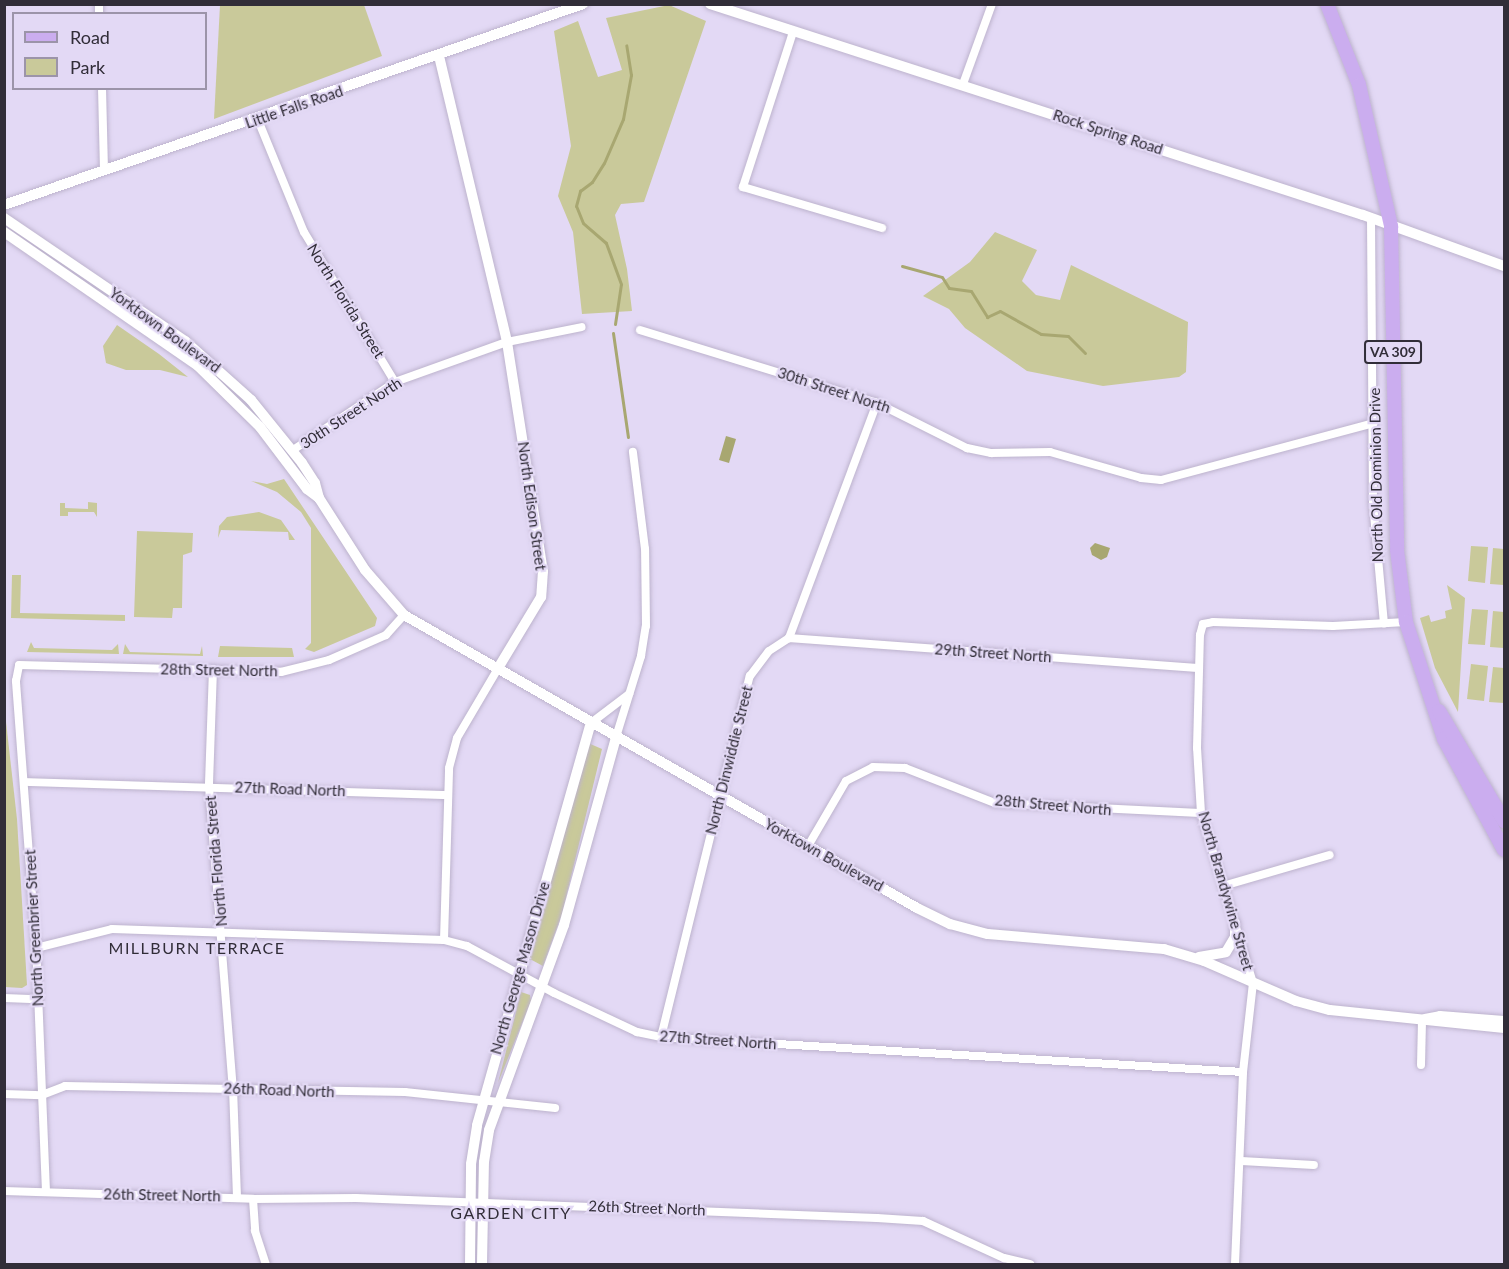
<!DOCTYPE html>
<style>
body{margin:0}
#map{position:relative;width:1509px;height:1269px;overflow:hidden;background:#e3d9f5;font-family:Lato,sans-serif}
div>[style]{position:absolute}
.green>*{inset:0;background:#c9c99a}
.water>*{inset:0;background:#a8a771}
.stream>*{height:3px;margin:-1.5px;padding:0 1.5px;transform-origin:1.5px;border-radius:1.5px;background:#a8a771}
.roads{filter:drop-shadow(0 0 2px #bdb3cd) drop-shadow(0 0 2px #bdb3cd)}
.minor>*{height:8px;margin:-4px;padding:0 4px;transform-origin:4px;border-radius:4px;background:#fff}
.tertiary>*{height:10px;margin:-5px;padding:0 5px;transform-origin:5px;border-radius:5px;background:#fff}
.primary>*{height:14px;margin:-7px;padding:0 7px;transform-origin:7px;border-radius:7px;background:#cbadef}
span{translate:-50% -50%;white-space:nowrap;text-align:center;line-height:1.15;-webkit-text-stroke:4.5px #e3d9f5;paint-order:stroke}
.shield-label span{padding:2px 4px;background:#e3d9f5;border:2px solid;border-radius:4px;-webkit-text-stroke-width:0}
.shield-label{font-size:14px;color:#312d38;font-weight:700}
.street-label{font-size:15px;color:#312d38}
.neighbourhood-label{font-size:16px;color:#312d38;letter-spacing:1.5px}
.frame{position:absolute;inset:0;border:6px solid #312d38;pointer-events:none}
.legend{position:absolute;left:12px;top:12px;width:195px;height:78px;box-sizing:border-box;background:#e3d9f5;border:2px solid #9c94a9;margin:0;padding:8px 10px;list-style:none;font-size:18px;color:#312d38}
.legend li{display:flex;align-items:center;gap:12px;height:30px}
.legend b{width:30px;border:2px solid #9c94a9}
</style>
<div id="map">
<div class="green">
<i style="clip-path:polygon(220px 5px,364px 5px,382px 56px,214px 119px)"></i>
<i style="clip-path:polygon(669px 5px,706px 21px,644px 202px,621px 204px,615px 215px,627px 269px,632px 311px,582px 314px,573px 232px,558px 196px,571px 146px,554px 31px,578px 21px,598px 77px,622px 70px,606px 18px)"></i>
<i style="clip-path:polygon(995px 232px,1037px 250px,1022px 281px,1036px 295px,1060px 300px,1071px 265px,1188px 322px,1186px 372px,1179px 377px,1103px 386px,1027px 371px,965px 328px,949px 309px,923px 296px,970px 262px)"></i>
<i style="clip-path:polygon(117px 325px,159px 354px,188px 377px,160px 370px,126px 370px,106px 363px,103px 346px)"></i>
<i style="clip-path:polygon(284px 479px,377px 618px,375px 626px,314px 652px,305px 649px,311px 643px,311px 528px,301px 512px,277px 492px,251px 481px,267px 484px)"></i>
<i style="clip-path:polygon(88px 502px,97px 503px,97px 517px,94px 512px,68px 512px,68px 516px,60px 516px,60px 503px,65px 503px,65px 508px,88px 509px)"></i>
<i style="clip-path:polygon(259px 512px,281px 520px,295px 540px,289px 540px,288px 532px,221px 530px,218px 538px,219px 526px,227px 517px)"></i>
<i style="clip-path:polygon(137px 531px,193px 533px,192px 552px,183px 555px,182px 608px,173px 608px,172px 618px,134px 617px)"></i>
<i style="clip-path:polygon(1471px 546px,1488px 547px,1485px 583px,1468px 581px)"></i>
<i style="clip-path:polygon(1493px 548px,1504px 549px,1504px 585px,1490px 584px)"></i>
<i style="clip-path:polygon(12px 575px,21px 575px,20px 613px,125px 615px,125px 621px,11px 618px)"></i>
<i style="clip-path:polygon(1447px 585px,1465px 598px,1458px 712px,1435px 668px,1420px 618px,1429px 615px,1431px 622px,1446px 618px,1445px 611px,1452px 609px)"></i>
<i style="clip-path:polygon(1472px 609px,1488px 610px,1485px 645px,1468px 644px)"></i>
<i style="clip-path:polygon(1493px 611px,1504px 612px,1504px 648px,1490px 647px)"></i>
<i style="clip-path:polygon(31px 642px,34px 648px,112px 650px,118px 644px,119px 654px,27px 652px)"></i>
<i style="clip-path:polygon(125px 644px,130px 652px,200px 654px,202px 646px,203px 656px,123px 654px)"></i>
<i style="clip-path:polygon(220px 646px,292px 648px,294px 657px,218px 657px)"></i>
<i style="clip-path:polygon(1471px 664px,1488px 666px,1484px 701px,1467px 699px)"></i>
<i style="clip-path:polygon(1493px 667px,1504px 668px,1504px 703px,1489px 702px)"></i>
<i style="clip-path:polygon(4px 704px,17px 819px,27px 985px,22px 988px,5px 987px)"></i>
<i style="clip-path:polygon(588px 743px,602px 749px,562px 914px,543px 966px,528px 958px)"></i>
<i style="clip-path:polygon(521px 992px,530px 995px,531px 1001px,498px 1083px)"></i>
</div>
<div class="water">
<i style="clip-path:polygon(726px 436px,736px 439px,729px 463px,719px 460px)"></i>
<i style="clip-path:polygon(1095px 543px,1110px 548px,1107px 557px,1101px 560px,1092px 555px,1090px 548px)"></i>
</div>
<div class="stream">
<i style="left:902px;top:266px;width:41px;rotate:15.4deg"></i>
<i style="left:942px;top:277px;width:13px;rotate:58deg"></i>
<i style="left:949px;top:288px;width:22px;rotate:8deg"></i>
<i style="left:971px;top:291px;width:31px;rotate:58deg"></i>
<i style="left:987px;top:317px;width:14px;rotate:-25deg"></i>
<i style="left:1000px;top:311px;width:47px;rotate:29.3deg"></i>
<i style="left:1041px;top:334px;width:27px;rotate:4deg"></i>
<i style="left:1068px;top:336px;width:24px;rotate:45deg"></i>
<i style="left:615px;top:324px;width:40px;rotate:-81.5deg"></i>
<i style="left:621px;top:284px;width:44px;rotate:-110.1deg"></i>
<i style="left:606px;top:243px;width:30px;rotate:-139deg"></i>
<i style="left:583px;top:223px;width:18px;rotate:-112deg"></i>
<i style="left:576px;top:206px;width:16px;rotate:-75deg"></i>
<i style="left:580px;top:191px;width:15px;rotate:-37deg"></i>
<i style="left:592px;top:182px;width:22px;rotate:-58deg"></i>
<i style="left:604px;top:163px;width:48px;rotate:-66.6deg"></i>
<i style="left:623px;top:119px;width:45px;rotate:-79.7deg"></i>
<i style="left:631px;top:75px;width:30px;rotate:-99deg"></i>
<i style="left:613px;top:333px;width:105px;rotate:81.8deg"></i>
</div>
<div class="roads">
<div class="minor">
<i style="left:99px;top:4px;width:10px;rotate:90deg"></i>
<i style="left:793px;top:32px;width:163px;rotate:107.9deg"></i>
<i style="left:743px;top:187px;width:145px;rotate:16.4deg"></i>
<i style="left:963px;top:84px;width:85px;rotate:-70.1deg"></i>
<i style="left:102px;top:88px;width:83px;rotate:88.6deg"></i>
<i style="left:258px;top:120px;width:121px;rotate:67.7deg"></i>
<i style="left:304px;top:232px;width:175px;rotate:58.8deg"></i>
<i style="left:1371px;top:218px;width:285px;rotate:89.6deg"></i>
<i style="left:1373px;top:503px;width:121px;rotate:84.8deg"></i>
<i style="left:640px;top:330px;width:248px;rotate:17.1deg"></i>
<i style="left:877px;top:403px;width:101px;rotate:26.6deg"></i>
<i style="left:967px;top:448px;width:25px;rotate:12deg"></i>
<i style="left:991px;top:453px;width:59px;rotate:-1deg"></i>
<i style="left:1050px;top:452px;width:95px;rotate:15.9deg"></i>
<i style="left:1141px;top:478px;width:20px;rotate:6deg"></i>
<i style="left:1161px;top:480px;width:220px;rotate:-15deg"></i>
<i style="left:293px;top:450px;width:123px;rotate:-33.7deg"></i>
<i style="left:395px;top:382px;width:119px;rotate:-19.7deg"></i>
<i style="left:507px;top:342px;width:76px;rotate:-11.3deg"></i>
<i style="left:789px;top:638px;width:409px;rotate:4.2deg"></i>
<i style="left:213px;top:669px;width:117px;rotate:92deg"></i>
<i style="left:209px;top:786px;width:303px;rotate:85.5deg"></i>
<i style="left:233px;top:1088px;width:109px;rotate:87.9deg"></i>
<i style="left:591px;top:723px;width:48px;rotate:-37.3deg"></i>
<i style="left:616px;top:737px;width:85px;rotate:-72.8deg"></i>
<i style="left:641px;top:656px;width:30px;rotate:-81deg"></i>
<i style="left:646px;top:626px;width:77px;rotate:-90.7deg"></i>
<i style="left:645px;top:549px;width:98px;rotate:-97.1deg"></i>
<i style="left:26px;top:782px;width:421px;rotate:1.8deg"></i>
<i style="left:808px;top:846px;width:75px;rotate:-59.7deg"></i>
<i style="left:846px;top:781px;width:30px;rotate:-27deg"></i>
<i style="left:873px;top:767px;width:32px;rotate:2deg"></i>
<i style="left:905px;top:768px;width:97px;rotate:21.3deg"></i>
<i style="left:995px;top:803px;width:206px;rotate:2.8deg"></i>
<i style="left:1223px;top:886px;width:111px;rotate:-16.2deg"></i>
<i style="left:444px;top:940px;width:172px;rotate:-88.3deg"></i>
<i style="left:449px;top:768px;width:31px;rotate:-75deg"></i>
<i style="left:457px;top:738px;width:79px;rotate:-59.5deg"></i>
<i style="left:36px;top:948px;width:78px;rotate:-14deg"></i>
<i style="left:112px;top:929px;width:332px;rotate:1.9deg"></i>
<i style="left:444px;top:940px;width:24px;rotate:15deg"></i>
<i style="left:467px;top:946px;width:99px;rotate:28.4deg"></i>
<i style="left:554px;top:993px;width:92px;rotate:25.2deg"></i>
<i style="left:637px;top:1032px;width:25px;rotate:12deg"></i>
<i style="left:661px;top:1037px;width:583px;rotate:3.44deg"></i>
<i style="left:4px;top:998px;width:33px;rotate:2deg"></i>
<i style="left:661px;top:1037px;width:372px;rotate:-76.2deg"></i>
<i style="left:750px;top:676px;width:31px;rotate:-53deg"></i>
<i style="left:769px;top:651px;width:24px;rotate:-33deg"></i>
<i style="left:789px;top:638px;width:251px;rotate:-69.5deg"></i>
<i style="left:1421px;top:1065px;width:45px;rotate:-88.7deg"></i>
<i style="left:4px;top:1094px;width:38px;rotate:2deg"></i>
<i style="left:42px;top:1095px;width:25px;rotate:-21deg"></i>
<i style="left:65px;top:1086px;width:340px;rotate:1deg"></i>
<i style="left:405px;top:1092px;width:151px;rotate:6.1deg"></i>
<i style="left:1241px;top:1161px;width:73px;rotate:3.1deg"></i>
<i style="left:4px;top:1191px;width:249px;rotate:1.8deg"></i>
<i style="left:253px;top:1199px;width:103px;rotate:-0.6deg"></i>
<i style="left:356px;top:1198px;width:521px;rotate:2.2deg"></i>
<i style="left:877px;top:1218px;width:46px;rotate:3.7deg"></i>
<i style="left:923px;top:1221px;width:89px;rotate:24.6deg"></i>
<i style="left:1004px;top:1258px;width:27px;rotate:13deg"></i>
<i style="left:46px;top:1192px;width:244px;rotate:-92.3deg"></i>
<i style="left:36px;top:948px;width:268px;rotate:-94.3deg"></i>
<i style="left:16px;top:681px;width:16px;rotate:-79deg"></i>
<i style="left:19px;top:665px;width:262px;rotate:1.5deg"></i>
<i style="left:281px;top:672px;width:49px;rotate:-14deg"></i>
<i style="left:329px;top:660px;width:62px;rotate:-23.7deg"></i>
<i style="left:386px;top:635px;width:27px;rotate:-48deg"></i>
<i style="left:253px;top:1199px;width:32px;rotate:86deg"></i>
<i style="left:255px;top:1231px;width:35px;rotate:72deg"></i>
<i style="left:1235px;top:1264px;width:192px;rotate:-87.6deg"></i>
<i style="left:1243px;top:1072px;width:90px;rotate:-83.6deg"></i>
<i style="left:1253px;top:983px;width:178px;rotate:-107deg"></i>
<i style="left:1201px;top:813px;width:65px;rotate:-93.5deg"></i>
<i style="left:1197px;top:748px;width:113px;rotate:-88.5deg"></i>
<i style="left:1200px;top:635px;width:11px;rotate:-75deg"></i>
<i style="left:1203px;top:624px;width:10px;rotate:-11deg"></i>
<i style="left:1213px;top:622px;width:120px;rotate:1.9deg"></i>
<i style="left:1333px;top:626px;width:73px;rotate:-3.1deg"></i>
</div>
<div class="tertiary">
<i style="left:710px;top:4px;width:686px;rotate:17.91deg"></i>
<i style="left:1363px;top:215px;width:150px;rotate:19.9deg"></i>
<i style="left:439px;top:56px;width:294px;rotate:76.6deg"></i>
<i style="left:507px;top:342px;width:232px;rotate:81.1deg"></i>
<i style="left:543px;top:571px;width:26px;rotate:94deg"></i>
<i style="left:541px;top:597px;width:85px;rotate:121.1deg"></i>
<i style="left:4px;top:205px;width:613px;rotate:-19.14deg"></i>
<i style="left:4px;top:218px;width:219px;rotate:34.2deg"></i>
<i style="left:185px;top:341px;width:89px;rotate:41.8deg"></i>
<i style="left:251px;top:400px;width:81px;rotate:51deg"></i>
<i style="left:302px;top:463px;width:24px;rotate:57deg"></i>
<i style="left:315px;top:483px;width:16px;rotate:75deg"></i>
<i style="left:319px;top:498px;width:85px;rotate:57.4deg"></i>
<i style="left:365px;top:570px;width:60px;rotate:49.1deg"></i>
<i style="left:404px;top:615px;width:591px;rotate:29.73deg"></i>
<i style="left:917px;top:908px;width:37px;rotate:26deg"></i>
<i style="left:950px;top:924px;width:39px;rotate:15deg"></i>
<i style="left:988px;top:934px;width:177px;rotate:4.9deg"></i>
<i style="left:1164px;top:949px;width:42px;rotate:16.7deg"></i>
<i style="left:1204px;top:961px;width:100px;rotate:23.5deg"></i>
<i style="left:1296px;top:1001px;width:35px;rotate:15deg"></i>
<i style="left:1330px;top:1010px;width:175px;rotate:5.9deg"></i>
<i style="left:4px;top:232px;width:236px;rotate:34.6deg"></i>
<i style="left:198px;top:366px;width:87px;rotate:44.5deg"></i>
<i style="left:260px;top:427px;width:78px;rotate:52.8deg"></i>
<i style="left:307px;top:489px;width:15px;rotate:37deg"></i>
<i style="left:1199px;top:957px;width:27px;rotate:-10deg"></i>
<i style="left:1226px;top:952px;width:17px;rotate:-59deg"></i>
<i style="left:1235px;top:937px;width:14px;rotate:-90deg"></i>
<i style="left:1425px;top:1019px;width:15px;rotate:-11deg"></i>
<i style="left:1440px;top:1016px;width:64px;rotate:4.5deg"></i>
<i style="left:470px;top:1264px;width:100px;rotate:-89.4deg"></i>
<i style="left:471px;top:1164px;width:39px;rotate:-81deg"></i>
<i style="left:477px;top:1125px;width:418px;rotate:-74.2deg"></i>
<i style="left:482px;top:1264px;width:102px;rotate:-88.9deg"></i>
<i style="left:484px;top:1162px;width:32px;rotate:-81deg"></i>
<i style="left:489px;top:1130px;width:218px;rotate:-69.9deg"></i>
<i style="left:564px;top:925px;width:195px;rotate:-74.5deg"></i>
</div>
<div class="primary">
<i style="left:1327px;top:4px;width:87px;rotate:68.4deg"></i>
<i style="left:1359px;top:85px;width:145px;rotate:77.2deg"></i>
<i style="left:1391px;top:226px;width:324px;rotate:88.9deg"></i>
<i style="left:1397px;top:550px;width:73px;rotate:82.9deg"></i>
<i style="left:1406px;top:622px;width:123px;rotate:72deg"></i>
<i style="left:1444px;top:739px;width:126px;rotate:61.6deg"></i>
<i style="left:1439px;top:711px;width:128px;rotate:59.4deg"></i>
</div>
</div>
<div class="shield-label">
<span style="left:1393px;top:352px">VA 309</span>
</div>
<div class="street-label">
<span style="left:294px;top:107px;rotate:-19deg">Little Falls Road</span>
<span style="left:1108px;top:132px;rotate:18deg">Rock Spring Road</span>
<span style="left:346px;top:301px;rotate:58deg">North Florida Street</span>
<span style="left:165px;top:330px;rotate:36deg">Yorktown Boulevard</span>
<span style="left:834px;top:390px;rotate:18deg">30th Street North</span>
<span style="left:351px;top:413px;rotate:-33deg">30th Street North</span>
<span style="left:1376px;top:475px;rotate:-91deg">North Old Dominion Drive</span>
<span style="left:532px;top:506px;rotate:82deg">North Edison Street</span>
<span style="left:993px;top:653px;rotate:4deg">29th Street North</span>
<span style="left:219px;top:670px;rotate:1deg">28th Street North</span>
<span style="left:729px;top:760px;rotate:-76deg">North Dinwiddie Street</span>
<span style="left:290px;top:789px;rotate:2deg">27th Road North</span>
<span style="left:1053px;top:805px;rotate:5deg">28th Street North</span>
<span style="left:824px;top:855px;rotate:29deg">Yorktown Boulevard</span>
<span style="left:216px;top:861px;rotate:-95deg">North Florida Street</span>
<span style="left:1226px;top:891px;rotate:74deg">North Brandywine Street</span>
<span style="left:34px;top:928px;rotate:-93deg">North Greenbrier Street</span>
<span style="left:520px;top:968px;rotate:-74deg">North George Mason Drive</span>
<span style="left:718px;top:1040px;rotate:4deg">27th Street North</span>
<span style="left:279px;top:1090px;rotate:2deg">26th Road North</span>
<span style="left:162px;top:1195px;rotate:1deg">26th Street North</span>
<span style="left:647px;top:1208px;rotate:2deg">26th Street North</span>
</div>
<div class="neighbourhood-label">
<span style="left:197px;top:948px">MILLBURN TERRACE</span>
<span style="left:511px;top:1213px">GARDEN CITY</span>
</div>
<div class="frame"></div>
<ul class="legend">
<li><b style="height:8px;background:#cbadef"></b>Road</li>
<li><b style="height:16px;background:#c9c99a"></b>Park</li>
</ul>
</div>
